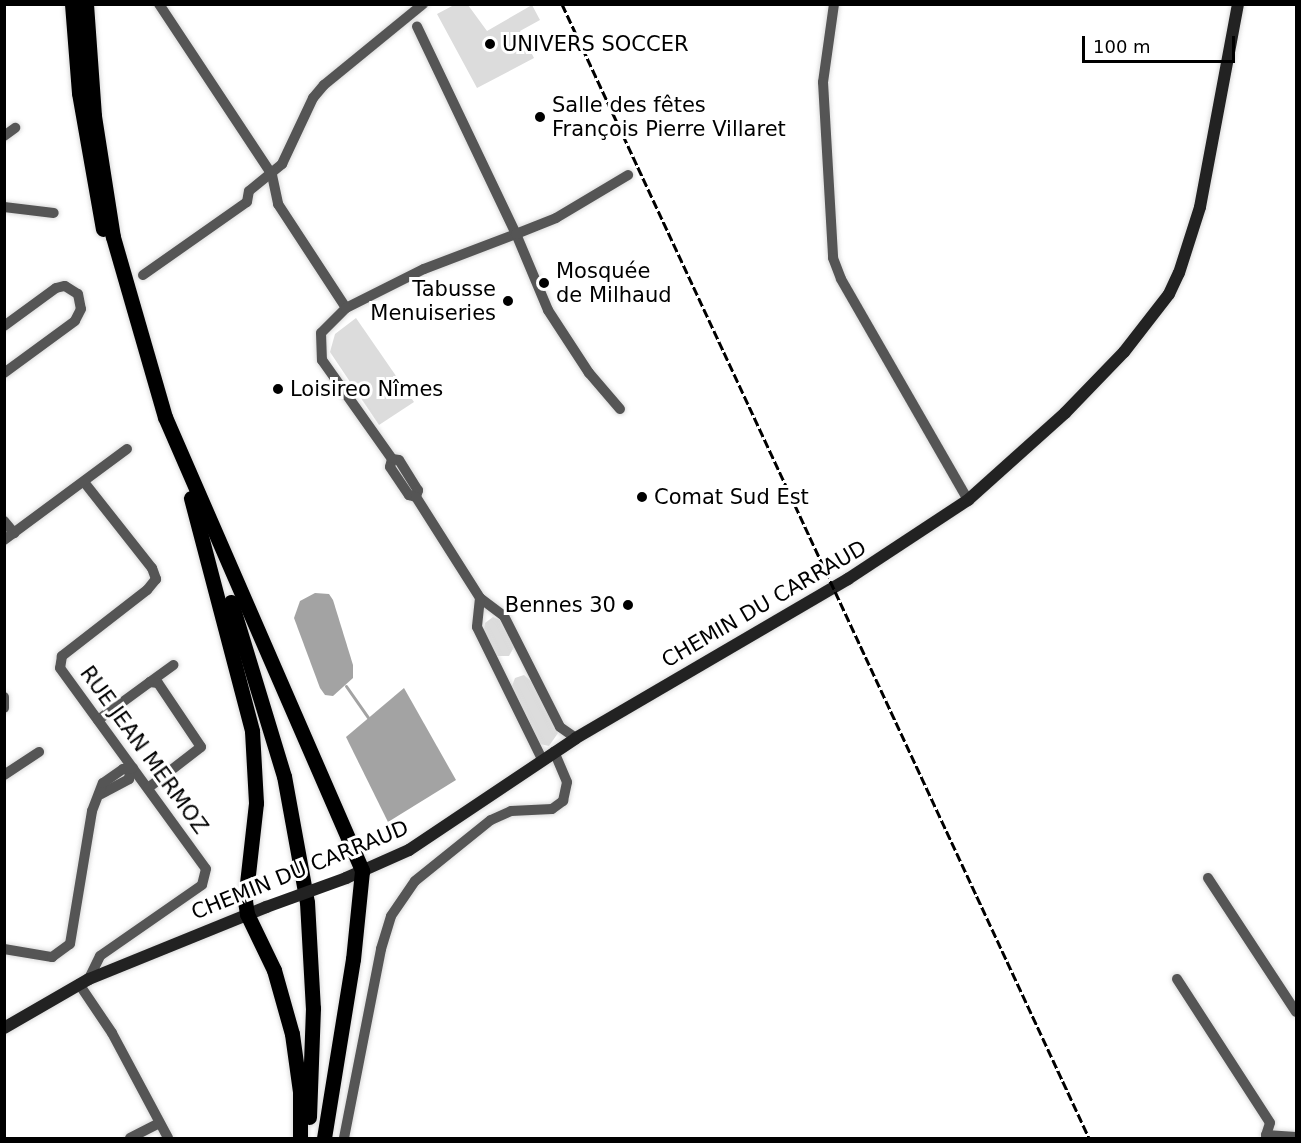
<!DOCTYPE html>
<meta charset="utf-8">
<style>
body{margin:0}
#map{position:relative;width:1301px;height:1143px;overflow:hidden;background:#fff;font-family:"DejaVu Sans",sans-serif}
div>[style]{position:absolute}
.green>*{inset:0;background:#dcdcdc}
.water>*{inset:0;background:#a3a3a3}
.stream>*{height:3px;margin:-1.5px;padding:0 1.5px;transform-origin:1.5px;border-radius:1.5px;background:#a3a3a3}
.roads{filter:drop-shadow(0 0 2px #dbdbdb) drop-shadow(0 0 2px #dbdbdb)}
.street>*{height:10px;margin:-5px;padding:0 5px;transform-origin:5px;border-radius:5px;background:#555}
.secondary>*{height:12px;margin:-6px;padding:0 6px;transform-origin:6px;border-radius:6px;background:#222}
.primary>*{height:15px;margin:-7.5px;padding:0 7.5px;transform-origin:7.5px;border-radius:7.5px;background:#000}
.rail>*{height:3px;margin-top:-1.5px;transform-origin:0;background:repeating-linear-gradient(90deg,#000 0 9px,transparent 0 12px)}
.secondary-bridge>*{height:12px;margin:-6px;padding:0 6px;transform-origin:6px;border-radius:6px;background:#222}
.dots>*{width:16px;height:16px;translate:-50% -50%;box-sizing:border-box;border:3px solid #fff;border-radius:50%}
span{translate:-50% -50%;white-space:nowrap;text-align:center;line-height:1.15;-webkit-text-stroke:6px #fff;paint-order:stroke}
.poi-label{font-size:21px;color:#000}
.left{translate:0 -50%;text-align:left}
.right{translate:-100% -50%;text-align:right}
.street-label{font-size:21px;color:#000}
.frame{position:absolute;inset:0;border:6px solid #000;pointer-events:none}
.scale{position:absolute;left:1082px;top:36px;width:153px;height:27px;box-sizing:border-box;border:3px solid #000;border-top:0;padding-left:8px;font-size:18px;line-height:21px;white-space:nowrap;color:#000;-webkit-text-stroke:4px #fff;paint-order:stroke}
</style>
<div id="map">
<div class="green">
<i style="clip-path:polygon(454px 5px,468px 5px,487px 31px,532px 5px,540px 20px,520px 31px,534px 58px,477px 88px,437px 14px)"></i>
<i style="clip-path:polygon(356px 318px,414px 402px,379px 425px,330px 352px,335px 334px)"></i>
<i style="clip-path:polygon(493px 617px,500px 620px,514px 647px,509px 656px,497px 656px,484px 630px,485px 623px)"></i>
<i style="clip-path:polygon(524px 675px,532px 682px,558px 733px,549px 746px,540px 744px,512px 686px,515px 678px)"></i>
</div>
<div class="water">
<i style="clip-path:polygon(315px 593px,329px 594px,333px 600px,353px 665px,353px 678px,333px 696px,325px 695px,320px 688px,294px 618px,300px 601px)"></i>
<i style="clip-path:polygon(404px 688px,456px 780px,388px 822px,346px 737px)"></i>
</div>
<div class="stream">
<i style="left:346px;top:686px;width:38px;rotate:55deg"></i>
</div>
<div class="roads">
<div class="street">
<i style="left:159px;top:4px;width:205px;rotate:56.5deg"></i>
<i style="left:272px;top:175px;width:30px;rotate:78deg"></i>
<i style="left:278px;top:204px;width:124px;rotate:56.8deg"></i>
<i style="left:346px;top:308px;width:35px;rotate:135deg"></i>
<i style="left:321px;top:333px;width:27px;rotate:88deg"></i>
<i style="left:322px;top:360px;width:121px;rotate:54.7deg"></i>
<i style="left:392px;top:459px;width:7px;rotate:8deg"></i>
<i style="left:399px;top:460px;width:36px;rotate:58deg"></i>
<i style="left:418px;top:490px;width:7px;rotate:106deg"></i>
<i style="left:834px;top:4px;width:79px;rotate:98deg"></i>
<i style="left:823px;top:82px;width:176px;rotate:86.7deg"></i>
<i style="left:833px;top:258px;width:22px;rotate:69deg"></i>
<i style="left:841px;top:279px;width:255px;rotate:60.1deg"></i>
<i style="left:4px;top:136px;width:14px;rotate:-36deg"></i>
<i style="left:4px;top:207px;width:50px;rotate:6.8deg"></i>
<i style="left:143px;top:275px;width:127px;rotate:-35.1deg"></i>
<i style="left:247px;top:202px;width:11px;rotate:-80deg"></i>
<i style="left:249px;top:191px;width:43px;rotate:-39.3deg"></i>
<i style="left:282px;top:164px;width:73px;rotate:-64.8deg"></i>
<i style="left:313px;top:98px;width:17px;rotate:-50deg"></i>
<i style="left:324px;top:85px;width:128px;rotate:-39.3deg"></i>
<i style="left:346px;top:308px;width:87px;rotate:-26.6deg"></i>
<i style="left:424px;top:269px;width:98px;rotate:-20.8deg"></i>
<i style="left:516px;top:234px;width:230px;rotate:-115.5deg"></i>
<i style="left:4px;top:326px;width:64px;rotate:-36.2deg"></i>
<i style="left:56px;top:288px;width:9px;rotate:-13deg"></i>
<i style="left:65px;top:286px;width:15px;rotate:32deg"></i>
<i style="left:78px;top:294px;width:15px;rotate:79deg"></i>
<i style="left:81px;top:309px;width:13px;rotate:117deg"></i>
<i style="left:75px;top:321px;width:88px;rotate:143.8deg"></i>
<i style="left:620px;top:409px;width:48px;rotate:-130.7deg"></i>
<i style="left:589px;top:373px;width:75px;rotate:-123.1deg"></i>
<i style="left:548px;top:310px;width:82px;rotate:-112.8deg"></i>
<i style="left:516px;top:234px;width:43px;rotate:-21.8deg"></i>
<i style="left:556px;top:218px;width:84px;rotate:-30.8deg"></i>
<i style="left:392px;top:459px;width:8px;rotate:104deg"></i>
<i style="left:390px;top:467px;width:34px;rotate:56deg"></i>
<i style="left:409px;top:495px;width:7px;rotate:16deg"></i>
<i style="left:416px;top:497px;width:120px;rotate:57.6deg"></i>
<i style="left:480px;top:598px;width:30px;rotate:37deg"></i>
<i style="left:504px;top:616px;width:124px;rotate:63.2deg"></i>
<i style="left:560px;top:727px;width:19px;rotate:35deg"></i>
<i style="left:84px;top:482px;width:110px;rotate:51.7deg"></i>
<i style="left:152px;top:568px;width:12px;rotate:70deg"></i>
<i style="left:156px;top:579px;width:14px;rotate:129deg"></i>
<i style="left:147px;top:590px;width:108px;rotate:142.2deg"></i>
<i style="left:62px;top:656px;width:12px;rotate:99deg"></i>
<i style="left:60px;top:668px;width:248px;rotate:54deg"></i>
<i style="left:206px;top:869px;width:16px;rotate:104deg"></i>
<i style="left:202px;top:885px;width:124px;rotate:145.2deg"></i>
<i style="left:100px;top:956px;width:25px;rotate:116deg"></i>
<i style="left:4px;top:521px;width:16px;rotate:50deg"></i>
<i style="left:4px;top:540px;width:153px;rotate:-36.5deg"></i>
<i style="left:480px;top:598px;width:29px;rotate:96deg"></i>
<i style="left:477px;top:627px;width:147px;rotate:63.8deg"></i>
<i style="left:150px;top:682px;width:29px;rotate:-36deg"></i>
<i style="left:4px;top:697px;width:11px;rotate:90deg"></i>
<i style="left:98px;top:720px;width:64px;rotate:-36.2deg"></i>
<i style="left:150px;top:682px;width:8px;rotate:7deg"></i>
<i style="left:158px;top:683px;width:77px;rotate:56.1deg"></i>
<i style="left:201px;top:747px;width:67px;rotate:142.3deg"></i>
<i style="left:4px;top:775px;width:42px;rotate:-33.3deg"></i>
<i style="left:101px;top:794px;width:32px;rotate:-28deg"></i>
<i style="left:129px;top:779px;width:10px;rotate:-84deg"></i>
<i style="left:1208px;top:878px;width:160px;rotate:56.7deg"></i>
<i style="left:4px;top:949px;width:49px;rotate:9.5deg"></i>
<i style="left:52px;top:957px;width:22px;rotate:-36deg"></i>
<i style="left:70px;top:944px;width:135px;rotate:-80.6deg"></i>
<i style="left:92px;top:811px;width:30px;rotate:-69deg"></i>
<i style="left:103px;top:783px;width:24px;rotate:-35deg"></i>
<i style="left:123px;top:769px;width:10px;rotate:-6deg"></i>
<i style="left:1177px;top:979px;width:171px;rotate:57.1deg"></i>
<i style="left:1270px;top:1123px;width:13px;rotate:108deg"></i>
<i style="left:1266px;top:1135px;width:30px;rotate:4deg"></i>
<i style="left:79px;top:984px;width:59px;rotate:56deg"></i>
<i style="left:112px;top:1033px;width:119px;rotate:61.9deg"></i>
<i style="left:130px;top:1138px;width:33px;rotate:-27deg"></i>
<i style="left:344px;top:1138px;width:193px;rotate:-78.9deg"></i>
<i style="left:381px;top:949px;width:34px;rotate:-73deg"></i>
<i style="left:391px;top:916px;width:42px;rotate:-55.6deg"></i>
<i style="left:415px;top:881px;width:97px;rotate:-38.8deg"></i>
<i style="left:491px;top:820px;width:22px;rotate:-24deg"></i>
<i style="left:511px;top:811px;width:41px;rotate:-2.8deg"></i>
<i style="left:552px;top:809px;width:14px;rotate:-36deg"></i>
<i style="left:563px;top:801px;width:19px;rotate:-78deg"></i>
<i style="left:567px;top:782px;width:33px;rotate:-113deg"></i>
</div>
<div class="secondary">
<i style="left:346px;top:878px;width:69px;rotate:-24deg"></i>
<i style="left:409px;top:850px;width:201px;rotate:-33.8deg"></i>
<i style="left:576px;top:738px;width:315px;rotate:-30.3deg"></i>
<i style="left:848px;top:579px;width:144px;rotate:-33.4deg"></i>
<i style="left:968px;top:500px;width:130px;rotate:-41.9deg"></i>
<i style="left:1065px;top:413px;width:85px;rotate:-46deg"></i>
<i style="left:1124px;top:352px;width:73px;rotate:-52.2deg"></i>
<i style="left:1169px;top:294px;width:23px;rotate:-65deg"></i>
<i style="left:1179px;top:273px;width:69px;rotate:-72.3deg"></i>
<i style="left:1200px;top:207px;width:207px;rotate:-79.4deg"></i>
<i style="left:4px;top:1028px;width:98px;rotate:-30deg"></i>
<i style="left:89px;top:979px;width:191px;rotate:-22.1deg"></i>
</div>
<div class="primary">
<i style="left:72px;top:4px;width:89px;rotate:85.5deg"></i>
<i style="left:79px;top:93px;width:138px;rotate:80deg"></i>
<i style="left:86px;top:4px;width:112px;rotate:85.9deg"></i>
<i style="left:94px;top:116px;width:122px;rotate:81.1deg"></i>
<i style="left:113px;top:237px;width:187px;rotate:73.9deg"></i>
<i style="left:165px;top:417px;width:495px;rotate:66.5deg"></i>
<i style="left:362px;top:871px;width:88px;rotate:95.8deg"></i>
<i style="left:353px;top:959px;width:181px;rotate:99.2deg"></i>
<i style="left:191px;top:498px;width:241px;rotate:75.3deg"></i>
<i style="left:252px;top:731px;width:72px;rotate:86.8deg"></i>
<i style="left:256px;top:803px;width:99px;rotate:96.4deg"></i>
<i style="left:245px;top:901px;width:13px;rotate:81deg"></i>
<i style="left:247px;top:914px;width:62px;rotate:64.3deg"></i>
<i style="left:274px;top:970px;width:66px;rotate:74.3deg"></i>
<i style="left:292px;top:1034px;width:59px;rotate:82.1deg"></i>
<i style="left:300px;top:1092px;width:46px;rotate:90deg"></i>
<i style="left:231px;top:602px;width:182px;rotate:73.1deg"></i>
<i style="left:284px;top:776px;width:128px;rotate:79.7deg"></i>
<i style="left:307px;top:902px;width:106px;rotate:86.8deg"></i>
<i style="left:313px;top:1008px;width:109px;rotate:92.1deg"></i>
</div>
</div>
<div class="rail">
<i style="left:562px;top:4px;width:1250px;rotate:65.07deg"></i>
</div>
<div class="secondary-bridge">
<i style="left:266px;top:907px;width:85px;rotate:-19.9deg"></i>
</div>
<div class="dots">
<i style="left:490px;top:44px;background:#000"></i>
<i style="left:540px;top:117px;background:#000"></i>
<i style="left:544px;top:283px;background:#000"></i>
<i style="left:508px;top:301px;background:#000"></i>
<i style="left:278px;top:389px;background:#000"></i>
<i style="left:642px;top:497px;background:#000"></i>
<i style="left:628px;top:605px;background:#000"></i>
</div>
<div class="poi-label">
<span class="left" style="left:502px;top:44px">UNIVERS SOCCER</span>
<span class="left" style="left:552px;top:117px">Salle des fêtes<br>François Pierre Villaret</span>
<span class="left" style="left:556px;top:283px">Mosquée<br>de Milhaud</span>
<span class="right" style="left:496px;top:301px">Tabusse<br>Menuiseries</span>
<span class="left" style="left:290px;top:389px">Loisireo Nîmes</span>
<span class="left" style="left:654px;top:497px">Comat Sud Est</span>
<span class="right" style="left:616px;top:605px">Bennes 30</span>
</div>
<div class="street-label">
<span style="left:764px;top:604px;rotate:-30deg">CHEMIN DU CARRAUD</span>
<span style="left:144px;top:750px;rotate:54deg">RUE JEAN MERMOZ</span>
<span style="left:300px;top:870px;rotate:-22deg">CHEMIN DU CARRAUD</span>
</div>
<div class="frame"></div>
<div class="scale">100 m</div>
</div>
